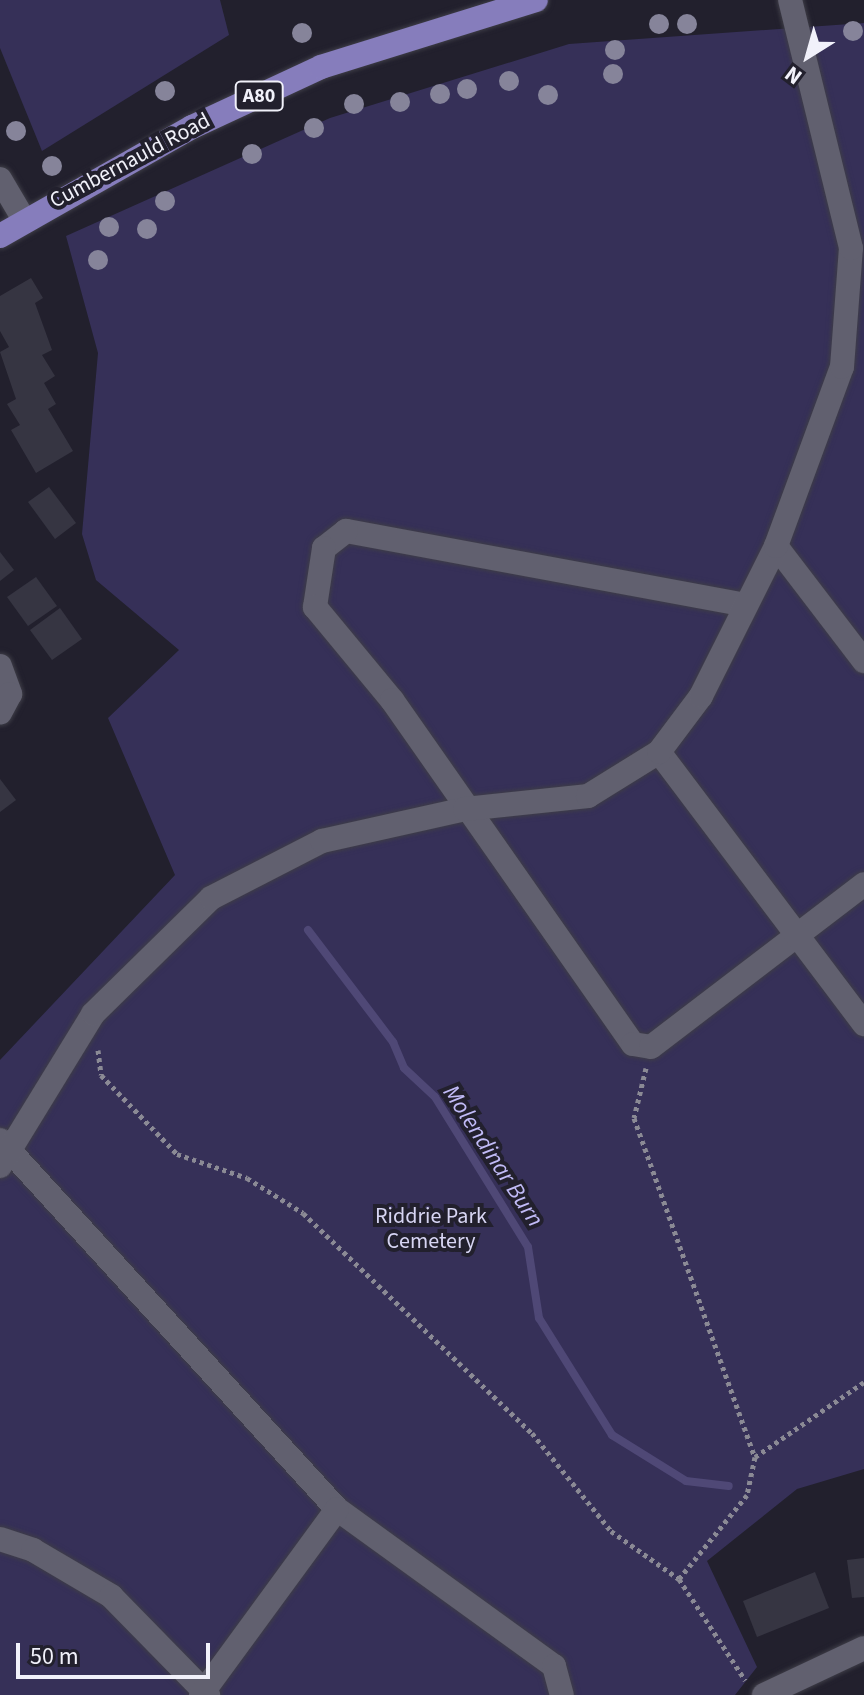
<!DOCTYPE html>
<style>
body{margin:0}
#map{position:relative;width:864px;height:1695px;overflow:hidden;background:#22202d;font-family:"Source Sans 3",sans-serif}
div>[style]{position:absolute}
.green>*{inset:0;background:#363058}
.stream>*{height:8px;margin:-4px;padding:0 4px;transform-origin:4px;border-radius:4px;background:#4f4876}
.building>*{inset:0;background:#363542}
.path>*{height:5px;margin-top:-2.5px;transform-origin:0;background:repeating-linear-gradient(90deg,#8b8a95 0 4px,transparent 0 8px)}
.roads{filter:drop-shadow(0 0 2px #3e3d47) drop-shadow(0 0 2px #3e3d47)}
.minor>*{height:24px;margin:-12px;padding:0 12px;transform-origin:12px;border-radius:12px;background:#61606f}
.major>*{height:24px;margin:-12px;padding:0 12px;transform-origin:12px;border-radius:12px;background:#867dbc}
.trees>*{width:20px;height:20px;margin:-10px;border-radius:50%;background:#86849a}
span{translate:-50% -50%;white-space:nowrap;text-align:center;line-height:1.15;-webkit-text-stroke:8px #22202d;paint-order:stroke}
.shield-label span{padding:2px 6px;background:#22202d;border:2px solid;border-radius:6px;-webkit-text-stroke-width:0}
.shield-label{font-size:20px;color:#f1f1fa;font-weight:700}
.street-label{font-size:22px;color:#f1f1fa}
.park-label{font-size:22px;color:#d7d5f3}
.water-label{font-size:24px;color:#c1bbf7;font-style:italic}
.north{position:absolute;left:768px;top:16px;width:80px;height:80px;-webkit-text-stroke:6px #22202d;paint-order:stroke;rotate:217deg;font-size:22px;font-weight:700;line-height:32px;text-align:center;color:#f1f1fa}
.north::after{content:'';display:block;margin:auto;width:28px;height:36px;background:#f1f1fa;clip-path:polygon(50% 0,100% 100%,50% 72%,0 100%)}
.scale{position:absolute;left:16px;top:1643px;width:194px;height:36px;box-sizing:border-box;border:4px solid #f1f1fa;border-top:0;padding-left:10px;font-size:24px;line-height:28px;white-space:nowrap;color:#f1f1fa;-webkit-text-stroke:6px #22202d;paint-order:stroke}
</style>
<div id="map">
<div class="green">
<i style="clip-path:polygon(0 0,220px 0,229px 35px,42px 151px,0 48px)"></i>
<i style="clip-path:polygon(864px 23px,864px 1469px,797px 1489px,707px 1561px,757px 1667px,735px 1695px,0 1695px,0 1060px,175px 875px,108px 718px,179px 650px,96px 580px,82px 534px,98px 353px,66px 236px,330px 118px,569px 44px)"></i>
</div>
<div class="stream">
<i style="left:308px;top:930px;width:141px;rotate:52.8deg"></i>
<i style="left:393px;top:1042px;width:28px;rotate:67deg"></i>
<i style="left:404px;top:1068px;width:42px;rotate:43.1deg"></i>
<i style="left:435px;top:1097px;width:176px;rotate:58.2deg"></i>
<i style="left:528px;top:1247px;width:72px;rotate:81.2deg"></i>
<i style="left:539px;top:1318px;width:138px;rotate:58deg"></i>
<i style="left:612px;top:1435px;width:87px;rotate:31.9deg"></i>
<i style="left:686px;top:1481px;width:43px;rotate:6.6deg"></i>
</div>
<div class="building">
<i style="clip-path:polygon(31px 278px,43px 298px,35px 303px,52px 350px,42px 355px,55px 376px,44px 383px,56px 404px,48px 409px,73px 451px,36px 473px,11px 430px,20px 425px,7px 404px,16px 399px,0 352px,9px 347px,0 331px,0 296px)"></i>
<i style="clip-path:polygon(49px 487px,76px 523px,55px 539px,28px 502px)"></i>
<i style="clip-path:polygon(0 552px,14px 570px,0 581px)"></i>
<i style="clip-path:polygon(36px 577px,57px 606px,28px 626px,7px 597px)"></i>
<i style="clip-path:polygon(60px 608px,82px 639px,52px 660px,30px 630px)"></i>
<i style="clip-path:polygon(0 779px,16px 800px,0 812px)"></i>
<i style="clip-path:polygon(864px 1558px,864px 1597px,852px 1598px,847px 1560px)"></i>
<i style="clip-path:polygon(815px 1572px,829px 1608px,757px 1637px,743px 1601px)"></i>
</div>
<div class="path">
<i style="left:98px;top:1050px;width:25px;rotate:83deg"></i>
<i style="left:101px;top:1075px;width:110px;rotate:46.1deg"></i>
<i style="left:177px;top:1154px;width:74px;rotate:18.9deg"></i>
<i style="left:247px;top:1178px;width:66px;rotate:32deg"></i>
<i style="left:303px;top:1213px;width:318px;rotate:43.9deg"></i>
<i style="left:532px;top:1433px;width:126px;rotate:51.1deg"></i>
<i style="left:611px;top:1531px;width:83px;rotate:35.2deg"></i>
<i style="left:679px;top:1579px;width:121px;rotate:56.8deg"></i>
<i style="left:646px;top:1068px;width:51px;rotate:103.5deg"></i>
<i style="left:634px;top:1118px;width:360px;rotate:70.4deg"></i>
<i style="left:755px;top:1457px;width:39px;rotate:102deg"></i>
<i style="left:747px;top:1495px;width:108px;rotate:129deg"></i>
<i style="left:755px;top:1457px;width:132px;rotate:-34.5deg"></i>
</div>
<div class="roads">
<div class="minor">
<i style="left:0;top:179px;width:45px;rotate:59.5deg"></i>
<i style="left:776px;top:546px;width:145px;rotate:52.6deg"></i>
<i style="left:746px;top:605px;width:407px;rotate:-169.5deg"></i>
<i style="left:346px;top:531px;width:28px;rotate:142deg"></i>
<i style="left:324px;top:548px;width:60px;rotate:98.7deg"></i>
<i style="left:315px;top:607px;width:121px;rotate:50.4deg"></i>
<i style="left:392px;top:700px;width:420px;rotate:55deg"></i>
<i style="left:633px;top:1044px;width:18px;rotate:9deg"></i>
<i style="left:651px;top:1047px;width:268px;rotate:-37.4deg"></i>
<i style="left:0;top:666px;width:30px;rotate:70deg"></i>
<i style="left:10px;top:694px;width:21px;rotate:118deg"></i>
<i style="left:659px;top:752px;width:341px;rotate:53deg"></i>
<i style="left:0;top:1140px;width:500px;rotate:47.6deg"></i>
<i style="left:337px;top:1509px;width:268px;rotate:35.9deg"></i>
<i style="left:554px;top:1666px;width:30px;rotate:75deg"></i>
<i style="left:0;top:1166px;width:178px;rotate:-58.5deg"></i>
<i style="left:93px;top:1014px;width:165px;rotate:-44.5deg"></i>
<i style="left:211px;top:898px;width:125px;rotate:-27.2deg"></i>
<i style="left:322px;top:841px;width:147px;rotate:-12.6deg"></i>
<i style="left:465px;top:809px;width:124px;rotate:-6deg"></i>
<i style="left:588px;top:796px;width:84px;rotate:-31.8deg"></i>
<i style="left:659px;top:752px;width:70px;rotate:-53.1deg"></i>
<i style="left:701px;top:696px;width:168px;rotate:-63.4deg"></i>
<i style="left:776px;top:546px;width:191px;rotate:-69.8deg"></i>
<i style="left:842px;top:367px;width:119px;rotate:-85.7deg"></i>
<i style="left:851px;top:248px;width:255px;rotate:-103.8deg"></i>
<i style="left:0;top:1539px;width:35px;rotate:18deg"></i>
<i style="left:33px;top:1550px;width:91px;rotate:30.5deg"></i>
<i style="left:111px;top:1596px;width:139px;rotate:45.6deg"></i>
<i style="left:201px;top:1695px;width:230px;rotate:-53.8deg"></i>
<i style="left:764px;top:1695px;width:110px;rotate:-25.2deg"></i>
</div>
<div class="major">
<i style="left:0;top:236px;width:221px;rotate:-29.6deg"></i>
<i style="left:192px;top:127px;width:142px;rotate:-24.9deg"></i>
<i style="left:321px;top:67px;width:225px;rotate:-17.3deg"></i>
</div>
</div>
<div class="trees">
<i style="left:659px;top:24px"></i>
<i style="left:687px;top:24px"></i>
<i style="left:853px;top:31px"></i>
<i style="left:302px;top:33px"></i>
<i style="left:615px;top:50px"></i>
<i style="left:613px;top:74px"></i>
<i style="left:509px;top:81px"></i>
<i style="left:467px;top:89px"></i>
<i style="left:165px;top:91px"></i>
<i style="left:440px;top:94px"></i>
<i style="left:548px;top:95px"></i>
<i style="left:400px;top:102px"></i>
<i style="left:354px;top:104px"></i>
<i style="left:314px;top:128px"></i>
<i style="left:16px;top:131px"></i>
<i style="left:252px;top:154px"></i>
<i style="left:52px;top:166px"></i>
<i style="left:165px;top:201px"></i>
<i style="left:109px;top:227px"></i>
<i style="left:147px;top:229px"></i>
<i style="left:98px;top:260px"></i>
</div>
<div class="shield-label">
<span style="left:259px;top:96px">A80</span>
</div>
<div class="street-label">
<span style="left:130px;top:161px;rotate:-28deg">Cumbernauld Road</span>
</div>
<div class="park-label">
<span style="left:431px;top:1229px">Riddrie Park<br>Cemetery</span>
</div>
<div class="water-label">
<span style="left:493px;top:1156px;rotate:57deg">Molendinar Burn</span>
</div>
<div class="north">N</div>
<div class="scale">50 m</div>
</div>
